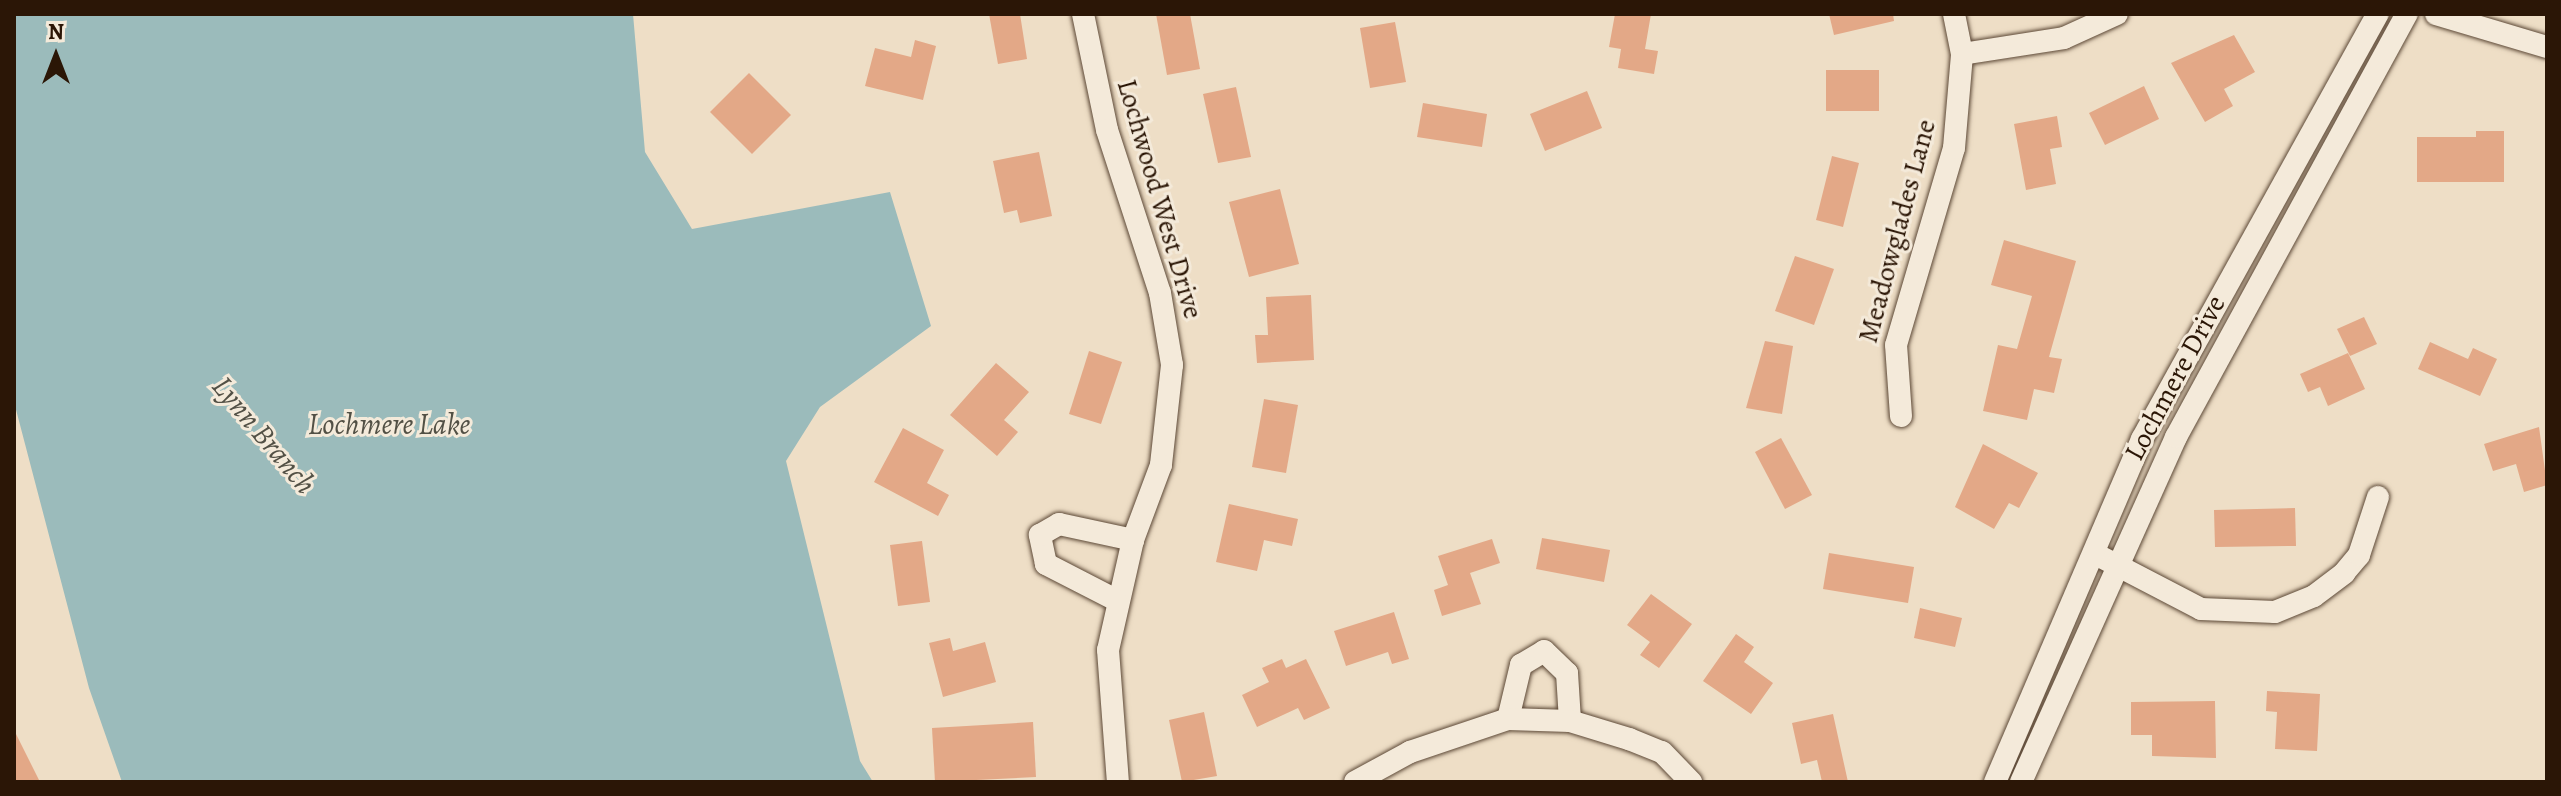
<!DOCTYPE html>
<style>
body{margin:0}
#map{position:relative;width:2561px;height:796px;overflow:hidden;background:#eedec6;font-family:Alegreya,serif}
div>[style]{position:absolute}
.water>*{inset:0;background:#9bbbbb}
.building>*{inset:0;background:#e3a887}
.roads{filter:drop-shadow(0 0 2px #5c4836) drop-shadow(0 0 2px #5c4836)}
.minor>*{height:22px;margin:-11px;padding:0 11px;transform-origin:11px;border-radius:11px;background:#f4eada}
span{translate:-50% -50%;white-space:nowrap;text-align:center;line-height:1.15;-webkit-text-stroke:6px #f4eada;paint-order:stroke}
.street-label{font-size:28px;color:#2b1606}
.water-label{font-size:30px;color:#525045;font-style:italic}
.frame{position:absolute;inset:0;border:16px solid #2b1606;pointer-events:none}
.north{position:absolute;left:16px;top:16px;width:80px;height:80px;-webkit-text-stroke:6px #f4eada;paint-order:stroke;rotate:0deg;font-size:22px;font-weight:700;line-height:32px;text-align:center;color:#2b1606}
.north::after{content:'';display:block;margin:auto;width:28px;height:36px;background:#2b1606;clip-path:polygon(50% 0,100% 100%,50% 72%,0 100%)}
</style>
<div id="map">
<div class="water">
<i style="clip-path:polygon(14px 14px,633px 14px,645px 152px,692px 229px,890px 192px,931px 326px,820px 407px,786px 461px,860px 761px,873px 782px,122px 782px,89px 688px,14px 402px)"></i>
</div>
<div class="building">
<i style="clip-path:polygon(989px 14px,1020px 14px,1027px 59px,998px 64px)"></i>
<i style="clip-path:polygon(1156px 14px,1190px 14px,1200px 69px,1167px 75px)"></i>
<i style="clip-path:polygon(1615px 14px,1651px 14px,1645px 49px,1658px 51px,1654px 74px,1618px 68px,1621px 49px,1609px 47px)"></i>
<i style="clip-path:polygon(1829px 14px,1893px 14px,1894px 21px,1834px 35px)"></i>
<i style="clip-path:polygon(1395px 22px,1406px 82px,1370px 88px,1360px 28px)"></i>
<i style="clip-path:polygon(2234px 35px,2255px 72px,2224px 89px,2233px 106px,2205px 122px,2171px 63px)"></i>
<i style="clip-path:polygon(915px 40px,936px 46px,923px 100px,865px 86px,875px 48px,911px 57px)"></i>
<i style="clip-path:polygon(1826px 70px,1879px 70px,1879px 111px,1826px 111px)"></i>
<i style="clip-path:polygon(749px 73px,791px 115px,752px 154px,710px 112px)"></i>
<i style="clip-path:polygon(2144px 86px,2159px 119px,2105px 145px,2089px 113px)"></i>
<i style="clip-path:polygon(1236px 87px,1251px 157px,1218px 163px,1203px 94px)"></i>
<i style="clip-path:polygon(1587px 91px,1602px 128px,1545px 151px,1530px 114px)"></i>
<i style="clip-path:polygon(1423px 103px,1487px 114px,1482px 147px,1417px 137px)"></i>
<i style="clip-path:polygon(2057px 116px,2062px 147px,2050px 149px,2056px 184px,2026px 190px,2014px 124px)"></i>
<i style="clip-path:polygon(2476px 131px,2504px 131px,2504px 182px,2417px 182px,2417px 137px,2476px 137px)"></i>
<i style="clip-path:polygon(1039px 152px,1052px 216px,1020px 223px,1017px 210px,1004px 213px,993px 161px)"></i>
<i style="clip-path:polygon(1832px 156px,1859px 163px,1843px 227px,1816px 220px)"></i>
<i style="clip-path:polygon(1280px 189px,1299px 264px,1249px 277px,1229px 202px)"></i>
<i style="clip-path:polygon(2004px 240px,2076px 261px,2049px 357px,2062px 359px,2054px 393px,2034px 389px,2027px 420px,1983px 411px,1998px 345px,2017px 349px,2032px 296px,1991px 285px)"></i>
<i style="clip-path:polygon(1795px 256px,1834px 269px,1814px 325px,1775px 311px)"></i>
<i style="clip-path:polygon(1311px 295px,1314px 360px,1257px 363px,1255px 335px,1268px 335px,1266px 297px)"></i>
<i style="clip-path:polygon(2364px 317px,2377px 344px,2350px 356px,2337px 329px)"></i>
<i style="clip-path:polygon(1765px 341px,1793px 346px,1782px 414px,1746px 408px)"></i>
<i style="clip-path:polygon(2430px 342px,2468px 359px,2473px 348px,2497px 359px,2480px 396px,2418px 369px)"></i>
<i style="clip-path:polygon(1089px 351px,1122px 362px,1101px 424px,1069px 414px)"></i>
<i style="clip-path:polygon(2348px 353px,2365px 389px,2328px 406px,2320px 387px,2308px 392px,2300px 374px)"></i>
<i style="clip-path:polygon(996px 363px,1029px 392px,1004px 420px,1018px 432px,997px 456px,950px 415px)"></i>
<i style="clip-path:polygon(1264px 399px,1298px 405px,1286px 473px,1252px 467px)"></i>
<i style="clip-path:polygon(2539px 427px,2547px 485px,2524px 492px,2516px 464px,2493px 471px,2484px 444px)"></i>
<i style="clip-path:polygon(903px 428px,944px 450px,927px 483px,949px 495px,938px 516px,874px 482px)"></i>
<i style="clip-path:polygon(1781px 438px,1812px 495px,1785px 509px,1755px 452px)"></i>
<i style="clip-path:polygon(1983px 444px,2038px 473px,2019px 508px,2009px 503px,1994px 529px,1955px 507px)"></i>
<i style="clip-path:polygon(1229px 504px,1298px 519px,1292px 546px,1264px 540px,1257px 571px,1216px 562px)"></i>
<i style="clip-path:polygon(2295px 508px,2296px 546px,2215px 547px,2214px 510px)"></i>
<i style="clip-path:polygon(1542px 538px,1610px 550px,1604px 582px,1536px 569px)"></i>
<i style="clip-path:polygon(1492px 539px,1500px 563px,1470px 573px,1481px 604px,1442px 616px,1434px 590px,1448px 585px,1438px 556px)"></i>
<i style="clip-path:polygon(922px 541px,930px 602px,898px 606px,890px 545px)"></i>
<i style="clip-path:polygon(1829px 553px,1914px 567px,1908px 603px,1823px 589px)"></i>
<i style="clip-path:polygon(1651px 594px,1692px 624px,1659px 668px,1640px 655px,1650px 642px,1627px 625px)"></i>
<i style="clip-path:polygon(1920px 608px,1962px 618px,1955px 647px,1914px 638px)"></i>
<i style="clip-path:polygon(1394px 612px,1409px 659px,1392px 664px,1388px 652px,1346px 666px,1334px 631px)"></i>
<i style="clip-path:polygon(1736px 634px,1754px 647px,1744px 662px,1773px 683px,1751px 714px,1703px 681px)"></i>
<i style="clip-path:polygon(950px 638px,953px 651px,985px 642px,996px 682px,943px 697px,929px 643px)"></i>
<i style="clip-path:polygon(1282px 659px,1286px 668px,1306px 659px,1330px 708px,1304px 720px,1298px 708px,1257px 727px,1242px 695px,1269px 682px,1262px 668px)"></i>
<i style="clip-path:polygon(2267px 691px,2320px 694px,2317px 751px,2275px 749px,2277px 712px,2266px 711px)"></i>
<i style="clip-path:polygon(2215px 701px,2216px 758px,2152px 756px,2152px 735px,2131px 735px,2131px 702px)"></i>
<i style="clip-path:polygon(1204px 712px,1217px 776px,1182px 782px,1169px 720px)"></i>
<i style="clip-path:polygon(1833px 714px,1848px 782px,1822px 782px,1817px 760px,1801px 764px,1792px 723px)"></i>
<i style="clip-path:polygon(1033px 722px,1036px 777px,935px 782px,932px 728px)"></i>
<i style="clip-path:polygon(14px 730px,40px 782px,14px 782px)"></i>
</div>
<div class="roads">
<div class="minor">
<i style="left:1083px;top:14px;width:118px;rotate:78.3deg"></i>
<i style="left:1107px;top:130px;width:171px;rotate:72deg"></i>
<i style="left:1160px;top:293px;width:73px;rotate:80.5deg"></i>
<i style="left:1172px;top:365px;width:101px;rotate:96.3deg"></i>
<i style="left:1161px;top:465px;width:80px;rotate:110.5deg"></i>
<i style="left:1133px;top:540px;width:113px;rotate:102.8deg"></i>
<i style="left:1108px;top:650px;width:132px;rotate:85.7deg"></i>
<i style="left:2436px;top:14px;width:116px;rotate:16.6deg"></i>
<i style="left:1962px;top:54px;width:103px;rotate:-8.9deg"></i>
<i style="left:2064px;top:38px;width:58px;rotate:-24.4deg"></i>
<i style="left:1901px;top:416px;width:71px;rotate:-94deg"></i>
<i style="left:1896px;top:345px;width:205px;rotate:-73.6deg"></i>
<i style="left:1954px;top:148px;width:94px;rotate:-85.1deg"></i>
<i style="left:1962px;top:54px;width:41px;rotate:-101.3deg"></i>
<i style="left:2103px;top:558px;width:110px;rotate:27.5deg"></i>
<i style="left:2201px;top:609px;width:74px;rotate:2.3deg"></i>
<i style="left:2275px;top:612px;width:42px;rotate:-22.3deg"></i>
<i style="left:2314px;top:596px;width:38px;rotate:-37deg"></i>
<i style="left:2344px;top:573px;width:23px;rotate:-50deg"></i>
<i style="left:2359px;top:555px;width:61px;rotate:-71.9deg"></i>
<i style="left:1116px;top:600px;width:79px;rotate:-152.8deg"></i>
<i style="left:1046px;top:564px;width:30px;rotate:-102deg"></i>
<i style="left:1040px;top:535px;width:22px;rotate:-30deg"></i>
<i style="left:1059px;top:524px;width:76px;rotate:12.2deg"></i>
<i style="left:1508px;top:719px;width:56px;rotate:-76.5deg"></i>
<i style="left:1521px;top:665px;width:27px;rotate:-31deg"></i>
<i style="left:1544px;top:651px;width:32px;rotate:44deg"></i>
<i style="left:1567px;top:673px;width:48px;rotate:86.4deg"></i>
<i style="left:1355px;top:782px;width:63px;rotate:-28.6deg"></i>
<i style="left:1410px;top:752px;width:103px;rotate:-18.6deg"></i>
<i style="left:1508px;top:719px;width:62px;rotate:1.8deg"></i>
<i style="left:1570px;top:721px;width:62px;rotate:17deg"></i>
<i style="left:1629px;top:739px;width:35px;rotate:22deg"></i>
<i style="left:1662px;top:752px;width:42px;rotate:46deg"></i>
<i style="left:1995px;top:782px;width:373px;rotate:-66.8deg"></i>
<i style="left:2142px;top:439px;width:486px;rotate:-61deg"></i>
<i style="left:2021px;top:782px;width:378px;rotate:-65.8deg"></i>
<i style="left:2176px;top:437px;width:482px;rotate:-61.4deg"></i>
</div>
</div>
<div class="street-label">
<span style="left:1160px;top:199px;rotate:74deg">Lochwood West Drive</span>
<span style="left:1897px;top:231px;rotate:-75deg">Meadowglades Lane</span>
<span style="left:2175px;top:378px;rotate:-62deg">Lochmere Drive</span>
</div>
<div class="water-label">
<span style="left:389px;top:424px">Lochmere Lake</span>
<span style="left:264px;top:435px;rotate:50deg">Lynn Branch</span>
</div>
<div class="frame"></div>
<div class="north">N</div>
</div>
